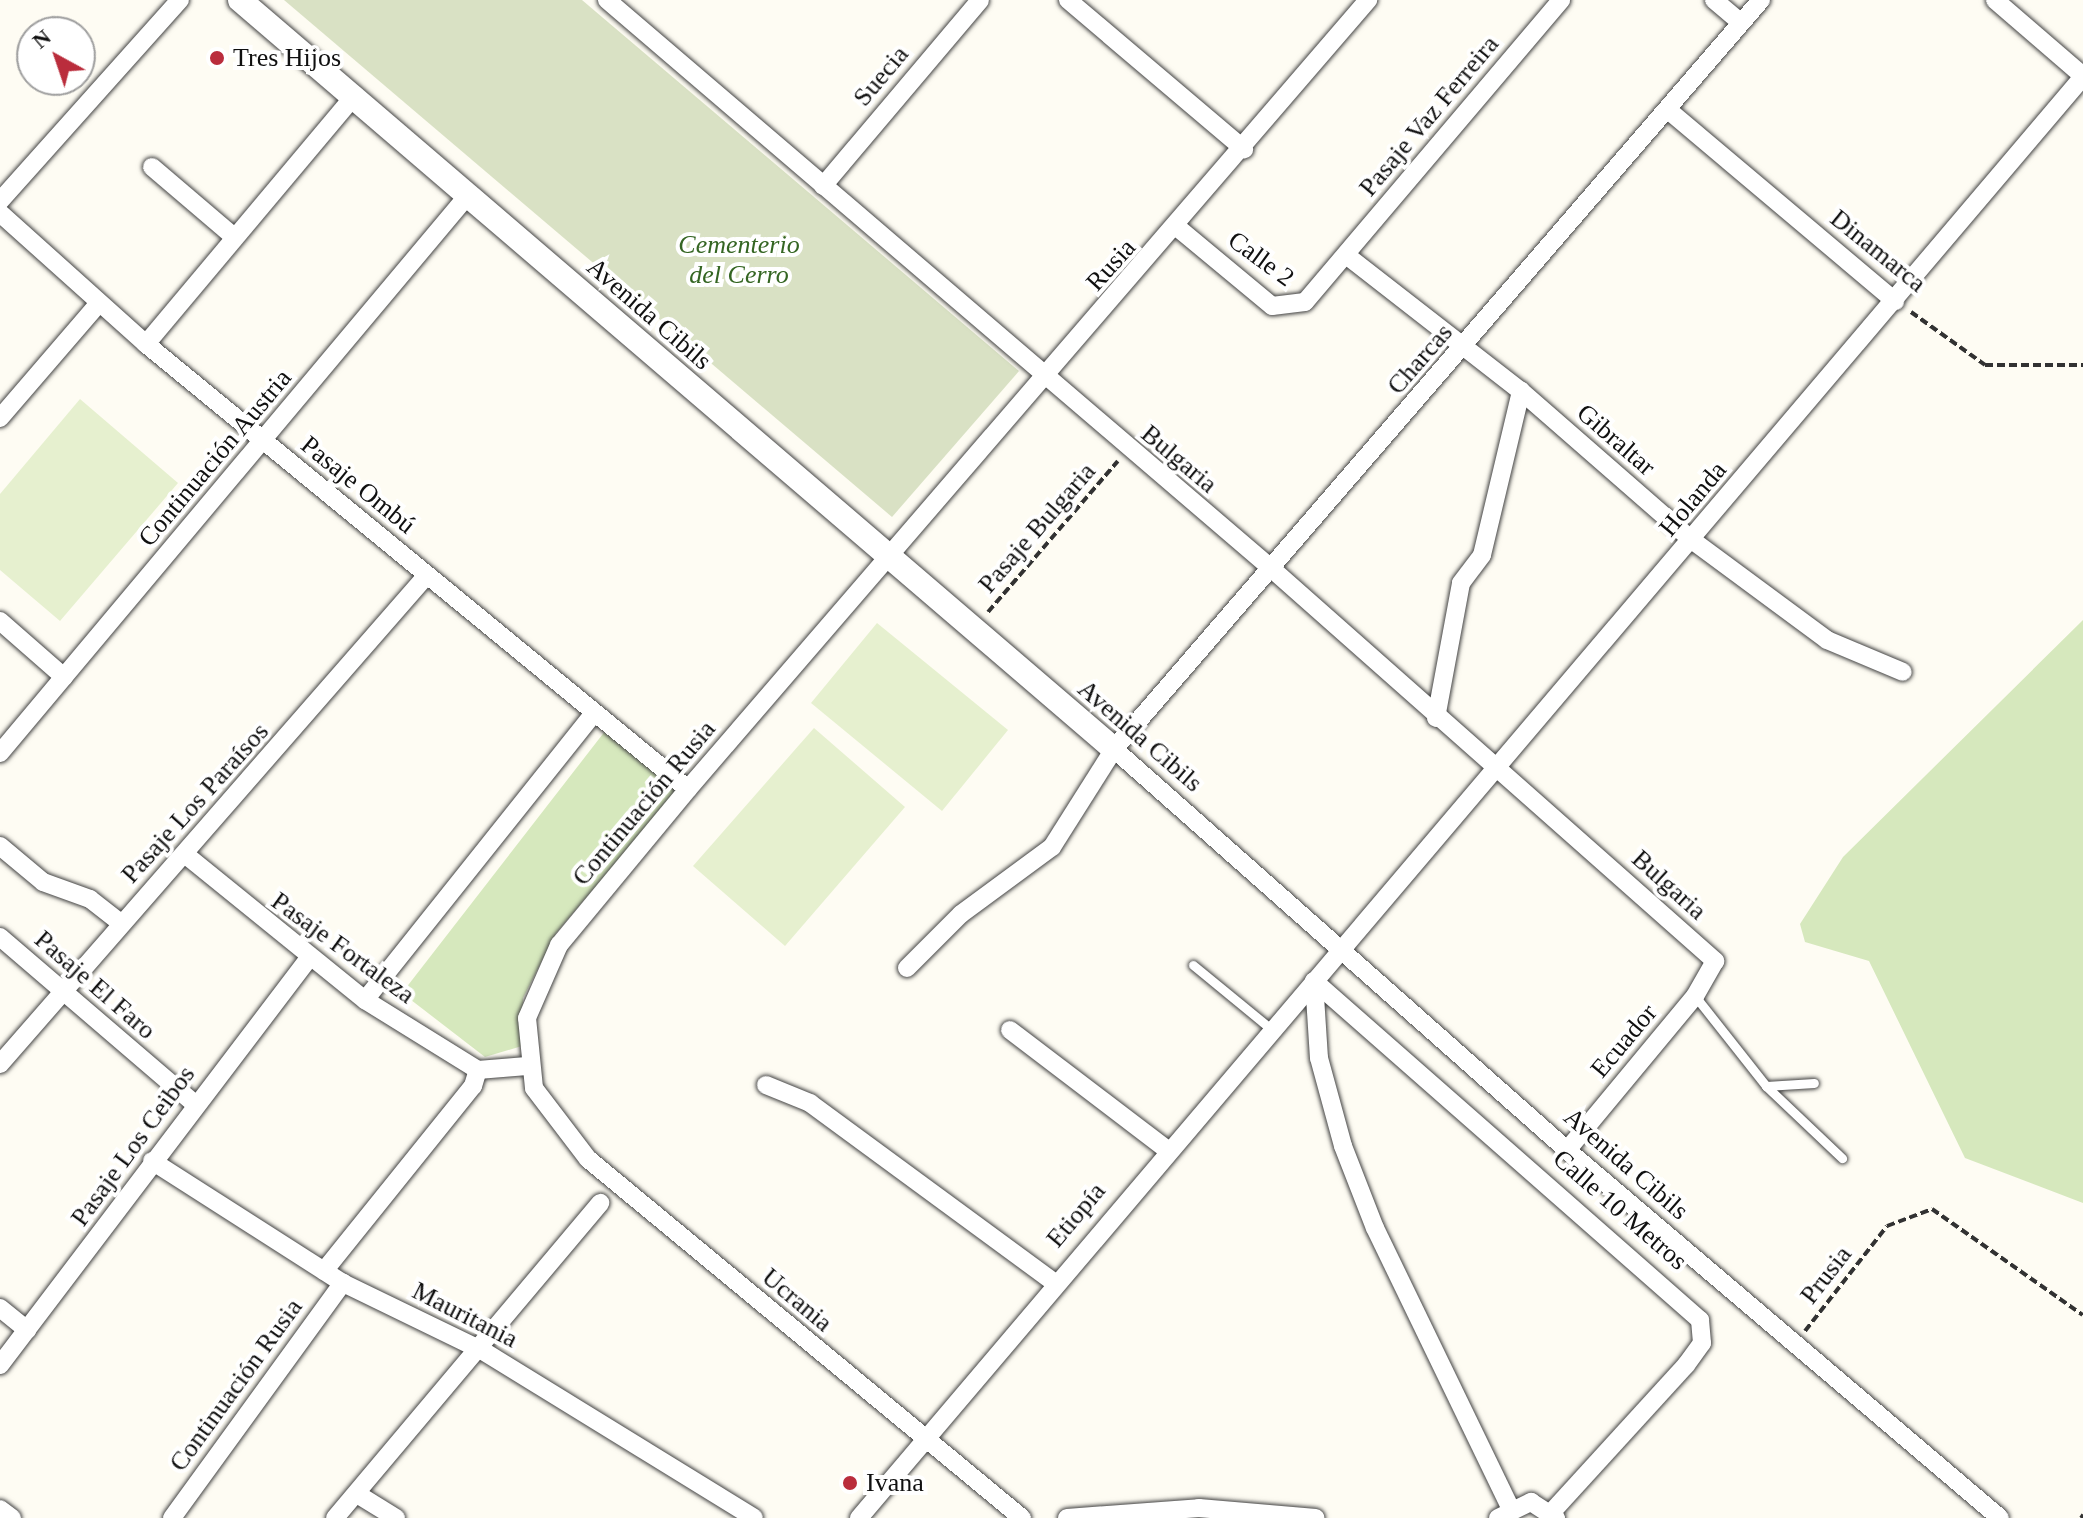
<!DOCTYPE html>
<meta charset="utf-8">
<style>
body{margin:0}
#map{position:relative;width:2083px;height:1518px;overflow:hidden;background:#fefcf3;font-family:"Times New Roman",serif}
div>[style]{position:absolute}
.green>*{inset:0;background:#d6e8bd}
.cemetery>*{inset:0;background:#d9e1c4}
.pitch>*{inset:0;background:#e6f0cf}
.path>*{height:4px;margin-top:-2px;transform-origin:0;background:repeating-linear-gradient(90deg,#323232 0 8px,transparent 0 12px)}
.roads{filter:drop-shadow(0 0 2px #434343) drop-shadow(0 0 2px #434343)}
.service>*{height:9px;margin:-4.5px;padding:0 4.5px;transform-origin:4.5px;border-radius:4.5px;background:#fff}
.minor>*{height:18px;margin:-9px;padding:0 9px;transform-origin:9px;border-radius:9px;background:#fff}
.tertiary>*{height:24px;margin:-12px;padding:0 12px;transform-origin:12px;border-radius:12px;background:#fff}
.dots>*{width:22px;height:22px;translate:-50% -50%;box-sizing:border-box;border:4px solid #fff;border-radius:50%}
span{translate:-50% -50%;white-space:nowrap;text-align:center;line-height:1.15;-webkit-text-stroke:8px #fff;paint-order:stroke}
.poi-label{font-size:26px;color:#101010}
.left{translate:0 -50%;text-align:left}
.street-label{font-size:26px;color:#101010}
.park-label{font-size:26px;color:#346522;font-style:italic}
.north{position:absolute;left:16px;top:16px;width:80px;height:80px;box-sizing:border-box;background:#fff;border:2px solid #9f9f9f;border-radius:50%;rotate:320deg;font-size:22px;font-weight:700;line-height:32px;text-align:center;color:#101010}
.north::after{content:'';display:block;margin:auto;width:28px;height:36px;background:#ba2d3c;clip-path:polygon(50% 0,100% 100%,50% 72%,0 100%)}
</style>
<div id="map">
<div class="green">
<i style="clip-path:polygon(2083px 620px,2083px 1203px,1965px 1158px,1869px 961px,1805px 942px,1800px 924px,1843px 857px)"></i>
<i style="clip-path:polygon(609px 726px,681px 786px,556px 933px,523px 998px,522px 1046px,485px 1057px,402px 993px)"></i>
</div>
<div class="cemetery">
<i style="clip-path:polygon(284px 0,582px 0,1019px 371px,892px 517px)"></i>
</div>
<div class="pitch">
<i style="clip-path:polygon(80px 399px,178px 483px,60px 621px,0 570px,0 494px)"></i>
<i style="clip-path:polygon(877px 623px,1008px 730px,942px 811px,811px 703px)"></i>
<i style="clip-path:polygon(814px 728px,905px 807px,785px 946px,693px 866px)"></i>
</div>
<div class="path">
<i style="left:1911px;top:312px;width:91px;rotate:35.6deg"></i>
<i style="left:1985px;top:365px;width:98px"></i>
<i style="left:988px;top:612px;width:199px;rotate:-49.3deg"></i>
<i style="left:1805px;top:1331px;width:133px;rotate:-52deg"></i>
<i style="left:1887px;top:1226px;width:48px;rotate:-20.7deg"></i>
<i style="left:1932px;top:1209px;width:184px;rotate:35.1deg"></i>
<i style="left:2081px;top:1518px;width:4px;rotate:-56deg"></i>
</div>
<div class="roads">
<div class="service">
<i style="left:1193px;top:965px;width:102px;rotate:39.4deg"></i>
<i style="left:1695px;top:996px;width:115px;rotate:51.7deg"></i>
<i style="left:1766px;top:1086px;width:105px;rotate:43.5deg"></i>
<i style="left:1766px;top:1086px;width:48px;rotate:-3.6deg"></i>
</div>
<div class="minor">
<i style="left:607px;top:0;width:875px;rotate:40.55deg"></i>
<i style="left:1272px;top:569px;width:592px;rotate:41.5deg"></i>
<i style="left:1715px;top:961px;width:40px;rotate:119.7deg"></i>
<i style="left:1695px;top:996px;width:200px;rotate:129.7deg"></i>
<i style="left:1068px;top:0;width:231px;rotate:40.3deg"></i>
<i style="left:1714px;top:0;width:35px;rotate:40deg"></i>
<i style="left:1995px;top:0;width:116px;rotate:40.8deg"></i>
<i style="left:1668px;top:110px;width:297px;rotate:40.1deg"></i>
<i style="left:152px;top:167px;width:106px;rotate:40.4deg"></i>
<i style="left:823px;top:186px;width:243px;rotate:-49.8deg"></i>
<i style="left:0;top:201px;width:270px;rotate:-48.2deg"></i>
<i style="left:0;top:213px;width:196px;rotate:41.9deg"></i>
<i style="left:146px;top:344px;width:701px;rotate:39.39deg"></i>
<i style="left:1178px;top:228px;width:122px;rotate:39.7deg"></i>
<i style="left:1272px;top:306px;width:33px;rotate:-7deg"></i>
<i style="left:1305px;top:302px;width:396px;rotate:-49.7deg"></i>
<i style="left:1346px;top:255px;width:222px;rotate:37.9deg"></i>
<i style="left:1521px;top:391px;width:227px;rotate:41.1deg"></i>
<i style="left:1692px;top:540px;width:168px;rotate:36.5deg"></i>
<i style="left:1827px;top:640px;width:82px;rotate:22.8deg"></i>
<i style="left:146px;top:344px;width:325px;rotate:-50deg"></i>
<i style="left:0;top:418px;width:150px;rotate:-49.3deg"></i>
<i style="left:0;top:621px;width:85px;rotate:41.2deg"></i>
<i style="left:1436px;top:718px;width:137px;rotate:-79.5deg"></i>
<i style="left:1461px;top:583px;width:35px;rotate:-53deg"></i>
<i style="left:1482px;top:555px;width:169px;rotate:-76.6deg"></i>
<i style="left:1114px;top:749px;width:605px;rotate:41.52deg"></i>
<i style="left:1567px;top:1150px;width:568px;rotate:40.36deg"></i>
<i style="left:0;top:753px;width:728px;rotate:-50.01deg"></i>
<i style="left:0;top:846px;width:56px;rotate:39.9deg"></i>
<i style="left:43px;top:882px;width:50px;rotate:19.9deg"></i>
<i style="left:90px;top:899px;width:39px;rotate:38deg"></i>
<i style="left:187px;top:856px;width:229px;rotate:39deg"></i>
<i style="left:365px;top:1000px;width:133px;rotate:31.8deg"></i>
<i style="left:0;top:937px;width:255px;rotate:40.6deg"></i>
<i style="left:907px;top:968px;width:76px;rotate:-45deg"></i>
<i style="left:961px;top:914px;width:113px;rotate:-36.4deg"></i>
<i style="left:1052px;top:847px;width:116px;rotate:-57.7deg"></i>
<i style="left:1114px;top:749px;width:990px;rotate:-49.18deg"></i>
<i style="left:1314px;top:981px;width:514px;rotate:41.29deg"></i>
<i style="left:1700px;top:1320px;width:23px;rotate:85deg"></i>
<i style="left:1702px;top:1343px;width:27px;rotate:126deg"></i>
<i style="left:1686px;top:1365px;width:199px;rotate:132.4deg"></i>
<i style="left:1314px;top:981px;width:77px;rotate:86.3deg"></i>
<i style="left:1319px;top:1058px;width:91px;rotate:74.7deg"></i>
<i style="left:1343px;top:1146px;width:88px;rotate:68.7deg"></i>
<i style="left:1375px;top:1228px;width:310px;rotate:64.2deg"></i>
<i style="left:365px;top:1000px;width:366px;rotate:-51.4deg"></i>
<i style="left:1010px;top:1030px;width:196px;rotate:37.3deg"></i>
<i style="left:0;top:1064px;width:649px;rotate:-48.87deg"></i>
<i style="left:478px;top:1070px;width:49px;rotate:-4.7deg"></i>
<i style="left:766px;top:1085px;width:48px;rotate:22.2deg"></i>
<i style="left:810px;top:1103px;width:303px;rotate:36.3deg"></i>
<i style="left:152px;top:1161px;width:227px;rotate:32.6deg"></i>
<i style="left:343px;top:1283px;width:156px;rotate:25.9deg"></i>
<i style="left:483px;top:1351px;width:318px;rotate:31.6deg"></i>
<i style="left:324px;top:1271px;width:238px;rotate:-51.2deg"></i>
<i style="left:473px;top:1086px;width:17px;rotate:-73deg"></i>
<i style="left:0;top:1308px;width:35px;rotate:39deg"></i>
<i style="left:0;top:1365px;width:511px;rotate:-52.79deg"></i>
<i style="left:357px;top:1494px;width:46px;rotate:31.6deg"></i>
<i style="left:0;top:1509px;width:15px;rotate:37deg"></i>
<i style="left:172px;top:1518px;width:291px;rotate:-54deg"></i>
<i style="left:335px;top:1518px;width:412px;rotate:-49.9deg"></i>
<i style="left:859px;top:1518px;width:1891px;rotate:-49.66deg"></i>
<i style="left:1022px;top:1518px;width:563px;rotate:-140.4deg"></i>
<i style="left:588px;top:1159px;width:89px;rotate:-127.3deg"></i>
<i style="left:534px;top:1088px;width:70px;rotate:-95.7deg"></i>
<i style="left:527px;top:1018px;width:80px;rotate:-66.3deg"></i>
<i style="left:559px;top:945px;width:202px;rotate:-50.4deg"></i>
<i style="left:688px;top:789px;width:1042px;rotate:-49.24deg"></i>
<i style="left:1067px;top:1518px;width:132px;rotate:-4.3deg"></i>
<i style="left:1199px;top:1508px;width:117px;rotate:4.9deg"></i>
<i style="left:1498px;top:1518px;width:37px;rotate:-26deg"></i>
<i style="left:1531px;top:1502px;width:30px;rotate:33deg"></i>
</div>
<div class="tertiary">
<i style="left:240px;top:0;width:1151px;rotate:40.6deg"></i>
</div>
</div>
<div class="dots">
<i style="left:217px;top:58px;background:#ba2d3c"></i>
<i style="left:850px;top:1483px;background:#ba2d3c"></i>
</div>
<div class="poi-label">
<span class="left" style="left:233px;top:58px">Tres Hijos</span>
<span class="left" style="left:866px;top:1483px">Ivana</span>
</div>
<div class="street-label">
<span style="left:881px;top:76px;rotate:-50deg">Suecia</span>
<span style="left:1429px;top:116px;rotate:-50deg">Pasaje Vaz Ferreira</span>
<span style="left:1878px;top:251px;rotate:39deg">Dinamarca</span>
<span style="left:1261px;top:259px;rotate:36deg">Calle 2</span>
<span style="left:1111px;top:265px;rotate:-48deg">Rusia</span>
<span style="left:649px;top:314px;rotate:41deg">Avenida Cibils</span>
<span style="left:1420px;top:359px;rotate:-49deg">Charcas</span>
<span style="left:1616px;top:440px;rotate:41deg">Gibraltar</span>
<span style="left:215px;top:458px;rotate:-50deg">Continuación Austria</span>
<span style="left:1179px;top:459px;rotate:40deg">Bulgaria</span>
<span style="left:358px;top:485px;rotate:39deg">Pasaje Ombú</span>
<span style="left:1693px;top:499px;rotate:-50deg">Holanda</span>
<span style="left:1037px;top:528px;rotate:-49deg">Pasaje Bulgaria</span>
<span style="left:1140px;top:736px;rotate:41deg">Avenida Cibils</span>
<span style="left:195px;top:803px;rotate:-48deg">Pasaje Los Paraísos</span>
<span style="left:644px;top:803px;rotate:-50deg">Continuación Rusia</span>
<span style="left:1669px;top:885px;rotate:42deg">Bulgaria</span>
<span style="left:343px;top:948px;rotate:36deg">Pasaje Fortaleza</span>
<span style="left:95px;top:985px;rotate:41deg">Pasaje El Faro</span>
<span style="left:1624px;top:1041px;rotate:-50deg">Ecuador</span>
<span style="left:133px;top:1146px;rotate:-54deg">Pasaje Los Ceibos</span>
<span style="left:1626px;top:1164px;rotate:41deg">Avenida Cibils</span>
<span style="left:1620px;top:1210px;rotate:41deg">Calle 10 Metros</span>
<span style="left:1076px;top:1215px;rotate:-50deg">Etiopía</span>
<span style="left:1826px;top:1275px;rotate:-52deg">Prusia</span>
<span style="left:797px;top:1300px;rotate:40deg">Ucrania</span>
<span style="left:465px;top:1315px;rotate:27deg">Mauritania</span>
<span style="left:236px;top:1385px;rotate:-54deg">Continuación Rusia</span>
</div>
<div class="park-label">
<span style="left:739px;top:260px">Cementerio<br>del Cerro</span>
</div>
<div class="north">N</div>
</div>
